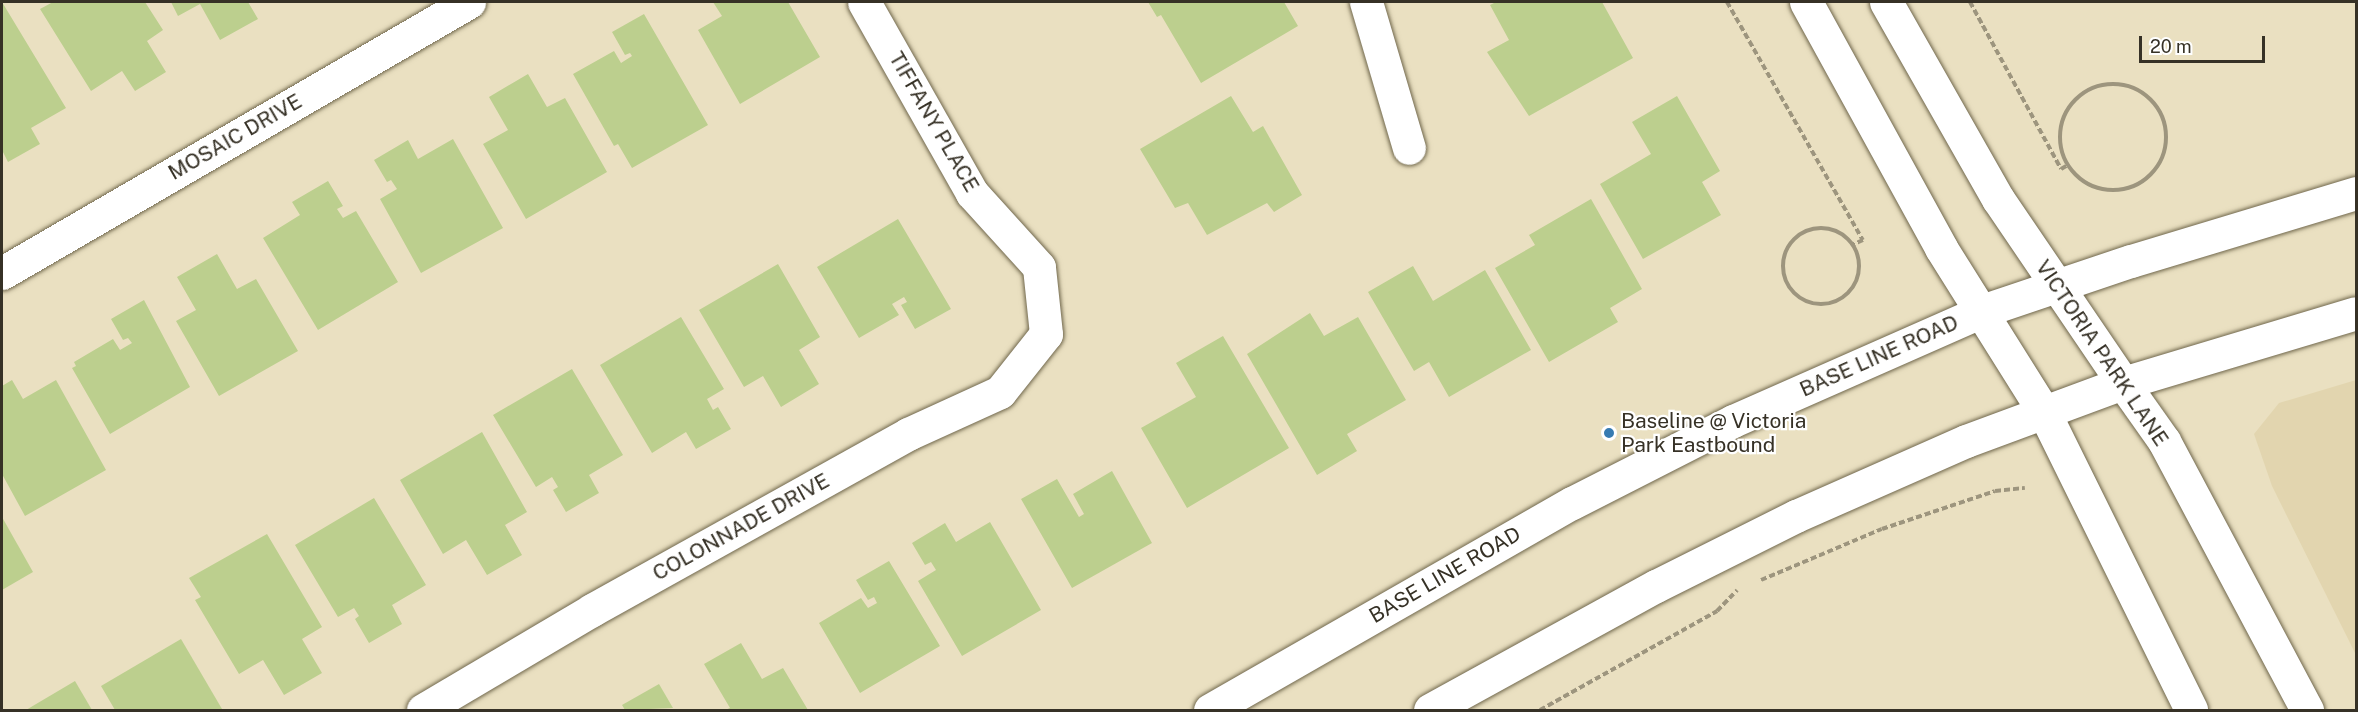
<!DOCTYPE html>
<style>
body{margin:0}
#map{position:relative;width:2358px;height:712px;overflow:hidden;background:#eae0c1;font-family:"Public Sans",sans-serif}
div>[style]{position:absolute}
.built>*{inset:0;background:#e2d5af}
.building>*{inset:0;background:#bccf8e}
.path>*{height:4px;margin-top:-2px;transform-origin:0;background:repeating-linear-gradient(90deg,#9d957e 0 6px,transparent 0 9px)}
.path>.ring{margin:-2px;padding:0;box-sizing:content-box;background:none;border:4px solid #9d957e;border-radius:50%}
.roads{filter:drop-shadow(0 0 2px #70674c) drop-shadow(0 0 2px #70674c)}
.minor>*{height:33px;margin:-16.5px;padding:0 16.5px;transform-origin:16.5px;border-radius:16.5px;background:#fff}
.tertiary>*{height:33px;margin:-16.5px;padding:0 16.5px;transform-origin:16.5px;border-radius:16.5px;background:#fff}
.secondary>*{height:33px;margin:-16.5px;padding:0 16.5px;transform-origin:16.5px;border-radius:16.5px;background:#fff}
.primary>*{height:33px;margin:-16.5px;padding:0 16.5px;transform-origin:16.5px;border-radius:16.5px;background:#fff}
.dots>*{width:16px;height:16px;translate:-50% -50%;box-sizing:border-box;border:3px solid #fff;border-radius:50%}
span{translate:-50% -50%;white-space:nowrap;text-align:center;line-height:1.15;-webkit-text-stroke:4.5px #fff;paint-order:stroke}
.street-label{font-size:21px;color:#363126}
.poi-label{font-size:21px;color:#363126}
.left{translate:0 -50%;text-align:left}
.frame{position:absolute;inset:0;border:3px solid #363126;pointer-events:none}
.scale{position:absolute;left:2139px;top:36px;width:126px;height:27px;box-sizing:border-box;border:3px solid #363126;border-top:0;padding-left:8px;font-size:18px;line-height:21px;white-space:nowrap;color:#363126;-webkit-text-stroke:4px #fff;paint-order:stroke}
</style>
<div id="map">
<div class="built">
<i style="clip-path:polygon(2356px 380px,2356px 655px,2272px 486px,2254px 434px,2279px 403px)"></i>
</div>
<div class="building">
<i style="clip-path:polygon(2px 2px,66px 108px,31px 128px,40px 144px,8px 162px,2px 150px)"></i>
<i style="clip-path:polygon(53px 2px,145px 2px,163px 30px,147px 41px,166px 72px,135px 91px,122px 71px,91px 91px,40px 9px)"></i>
<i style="clip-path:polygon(171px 2px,248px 2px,258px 19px,220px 40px,200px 4px,178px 16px)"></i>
<i style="clip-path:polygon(713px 2px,788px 2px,820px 57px,740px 104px,698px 30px,722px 16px)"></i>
<i style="clip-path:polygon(1148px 2px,1284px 2px,1298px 26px,1201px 83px,1161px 15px,1157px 17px)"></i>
<i style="clip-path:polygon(1496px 2px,1602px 2px,1633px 58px,1529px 116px,1487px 52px,1509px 40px,1490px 5px)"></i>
<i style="clip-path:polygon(644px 14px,708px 125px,632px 168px,618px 144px,614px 146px,573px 74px,614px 51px,621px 63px,632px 56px,630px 53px,625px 55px,612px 32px)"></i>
<i style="clip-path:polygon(528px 74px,547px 107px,565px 98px,607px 172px,526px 219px,483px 144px,508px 130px,489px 97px)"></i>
<i style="clip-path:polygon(1231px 96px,1253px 132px,1263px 126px,1302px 195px,1274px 212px,1267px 203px,1207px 235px,1188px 203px,1175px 208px,1140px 149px)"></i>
<i style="clip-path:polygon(1677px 96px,1720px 171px,1702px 182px,1721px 215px,1643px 259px,1600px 184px,1651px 154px,1632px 122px)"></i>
<i style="clip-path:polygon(453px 139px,503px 228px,421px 273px,380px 199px,397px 189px,391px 180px,387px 182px,374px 160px,408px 140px,418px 159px)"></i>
<i style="clip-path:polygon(328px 181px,343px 206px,337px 209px,343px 218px,356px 211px,398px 282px,318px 330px,263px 238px,300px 215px,292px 202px)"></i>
<i style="clip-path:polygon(1591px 199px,1642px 289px,1610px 308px,1618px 322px,1549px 362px,1495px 268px,1535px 245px,1529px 235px)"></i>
<i style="clip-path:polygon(898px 219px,951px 309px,915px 329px,901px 305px,907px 302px,904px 297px,892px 304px,899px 315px,859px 338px,817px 267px)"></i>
<i style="clip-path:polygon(217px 254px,237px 289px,256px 279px,298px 351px,219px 396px,176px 321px,196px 310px,177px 277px)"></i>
<i style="clip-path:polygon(778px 264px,820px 337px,799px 350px,819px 384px,781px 407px,763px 376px,744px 387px,699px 310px)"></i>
<i style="clip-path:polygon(1413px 266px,1433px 301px,1485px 270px,1531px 350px,1449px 397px,1429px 362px,1414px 371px,1368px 292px)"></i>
<i style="clip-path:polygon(144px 300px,190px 387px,110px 434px,72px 368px,76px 366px,74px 362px,113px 339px,120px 350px,132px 343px,128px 338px,123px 340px,111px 319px)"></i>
<i style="clip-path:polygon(1310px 313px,1324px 336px,1358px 317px,1406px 400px,1347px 434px,1357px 451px,1317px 475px,1247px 354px)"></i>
<i style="clip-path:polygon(681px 317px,724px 389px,707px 399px,713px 410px,718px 407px,731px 429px,696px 449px,686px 432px,652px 453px,600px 365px)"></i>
<i style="clip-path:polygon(1223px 336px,1289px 448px,1187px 508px,1141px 428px,1196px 397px,1176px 363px)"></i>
<i style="clip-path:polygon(572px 369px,623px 455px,589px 475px,599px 493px,566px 512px,553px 490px,558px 487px,552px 477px,536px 487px,493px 415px)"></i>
<i style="clip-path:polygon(12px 380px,23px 399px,56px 380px,106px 470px,25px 516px,2px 474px,2px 386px)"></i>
<i style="clip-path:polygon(482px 432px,527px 512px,505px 525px,522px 555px,487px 575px,466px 540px,443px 554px,400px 480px)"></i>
<i style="clip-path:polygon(1112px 471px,1152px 543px,1072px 588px,1021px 499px,1057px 479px,1079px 517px,1084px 514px,1073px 494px)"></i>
<i style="clip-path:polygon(374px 498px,426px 585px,392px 605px,402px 624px,369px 643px,355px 619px,359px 616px,354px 608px,338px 617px,295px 545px)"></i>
<i style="clip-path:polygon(2px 517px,33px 572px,2px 590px)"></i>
<i style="clip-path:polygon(990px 522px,1041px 610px,962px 656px,918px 581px,936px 570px,931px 562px,925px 565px,912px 543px,945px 523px,956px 542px)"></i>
<i style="clip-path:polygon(267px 534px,322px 627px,302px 639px,322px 673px,284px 695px,263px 660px,239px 674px,195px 600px,201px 597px,189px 578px)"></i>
<i style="clip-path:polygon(889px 561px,940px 646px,860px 693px,819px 623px,861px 598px,868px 608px,877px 603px,874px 597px,868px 600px,856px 580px)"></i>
<i style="clip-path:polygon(181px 639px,222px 709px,115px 710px,101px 686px)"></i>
<i style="clip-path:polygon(741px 643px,762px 679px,783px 668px,808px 710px,725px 710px,730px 708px,704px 664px)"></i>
<i style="clip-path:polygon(75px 681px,92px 710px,26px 710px)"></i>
<i style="clip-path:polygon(659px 684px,673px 708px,625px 710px,622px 705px)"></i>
</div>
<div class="path">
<i style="left:1727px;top:2px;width:274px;rotate:60.3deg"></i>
<i style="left:1863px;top:240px;width:12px;rotate:156deg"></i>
<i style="left:1970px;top:2px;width:190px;rotate:61.4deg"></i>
<i style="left:2061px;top:169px;width:8px;rotate:-30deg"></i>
<i class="ring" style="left:2060px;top:84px;width:102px;height:102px"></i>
<i class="ring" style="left:1783px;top:228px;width:72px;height:72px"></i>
<i style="left:1761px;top:580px;width:131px;rotate:-22.9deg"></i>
<i style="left:1882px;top:529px;width:119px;rotate:-18.6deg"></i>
<i style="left:1995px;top:491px;width:30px;rotate:-6deg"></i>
<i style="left:1540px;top:710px;width:203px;rotate:-29.2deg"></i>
<i style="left:1717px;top:611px;width:29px;rotate:-46deg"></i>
</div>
<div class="roads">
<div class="minor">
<i style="left:1366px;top:2px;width:152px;rotate:73.6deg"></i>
<i style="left:2px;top:273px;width:540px;rotate:-30.13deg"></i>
<i style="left:423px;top:710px;width:196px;rotate:-30.6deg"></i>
<i style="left:592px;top:610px;width:362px;rotate:-29.1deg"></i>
<i style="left:908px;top:434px;width:101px;rotate:-24.5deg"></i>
<i style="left:1000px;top:392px;width:74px;rotate:-51.6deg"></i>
<i style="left:1046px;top:334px;width:67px;rotate:-96deg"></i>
<i style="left:1039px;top:267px;width:100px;rotate:-132.2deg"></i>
<i style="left:972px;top:193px;width:219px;rotate:-119.5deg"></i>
</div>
<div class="tertiary">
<i style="left:2123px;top:383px;width:71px;rotate:54.7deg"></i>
<i style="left:2164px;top:441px;width:305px;rotate:62deg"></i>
<i style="left:2044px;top:412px;width:332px;rotate:63.7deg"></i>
</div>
<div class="secondary">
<i style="left:1806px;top:2px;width:281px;rotate:61.2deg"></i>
<i style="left:1941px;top:248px;width:194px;rotate:57.9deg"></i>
<i style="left:1886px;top:2px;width:227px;rotate:60.4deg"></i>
<i style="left:1998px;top:199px;width:222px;rotate:55.8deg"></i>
</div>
<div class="primary">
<i style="left:1210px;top:710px;width:417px;rotate:-29.8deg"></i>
<i style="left:1572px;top:503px;width:181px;rotate:-27deg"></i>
<i style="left:1733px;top:421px;width:272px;rotate:-23.8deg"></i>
<i style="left:1982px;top:311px;width:157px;rotate:-18.6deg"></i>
<i style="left:2131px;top:261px;width:235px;rotate:-16.8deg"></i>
<i style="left:1430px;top:710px;width:258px;rotate:-28.8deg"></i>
<i style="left:1656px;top:586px;width:157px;rotate:-26.6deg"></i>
<i style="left:1796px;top:516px;width:186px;rotate:-23.8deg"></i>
<i style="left:1966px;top:441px;width:167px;rotate:-20.3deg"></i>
<i style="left:2123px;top:383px;width:243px;rotate:-16.7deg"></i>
</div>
</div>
<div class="dots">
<i style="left:1609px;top:433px;background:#377bb1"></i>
</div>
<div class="street-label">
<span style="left:934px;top:122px;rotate:60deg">TIFFANY PLACE</span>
<span style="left:235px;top:137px;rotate:-30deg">MOSAIC DRIVE</span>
<span style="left:2102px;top:353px;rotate:56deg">VICTORIA PARK LANE</span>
<span style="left:1879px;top:356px;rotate:-24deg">BASE LINE ROAD</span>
<span style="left:741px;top:527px;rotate:-29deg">COLONNADE DRIVE</span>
<span style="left:1445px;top:575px;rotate:-30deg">BASE LINE ROAD</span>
</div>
<div class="poi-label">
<span class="left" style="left:1621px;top:433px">Baseline @ Victoria<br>Park Eastbound</span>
</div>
<div class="frame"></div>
<div class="scale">20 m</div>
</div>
